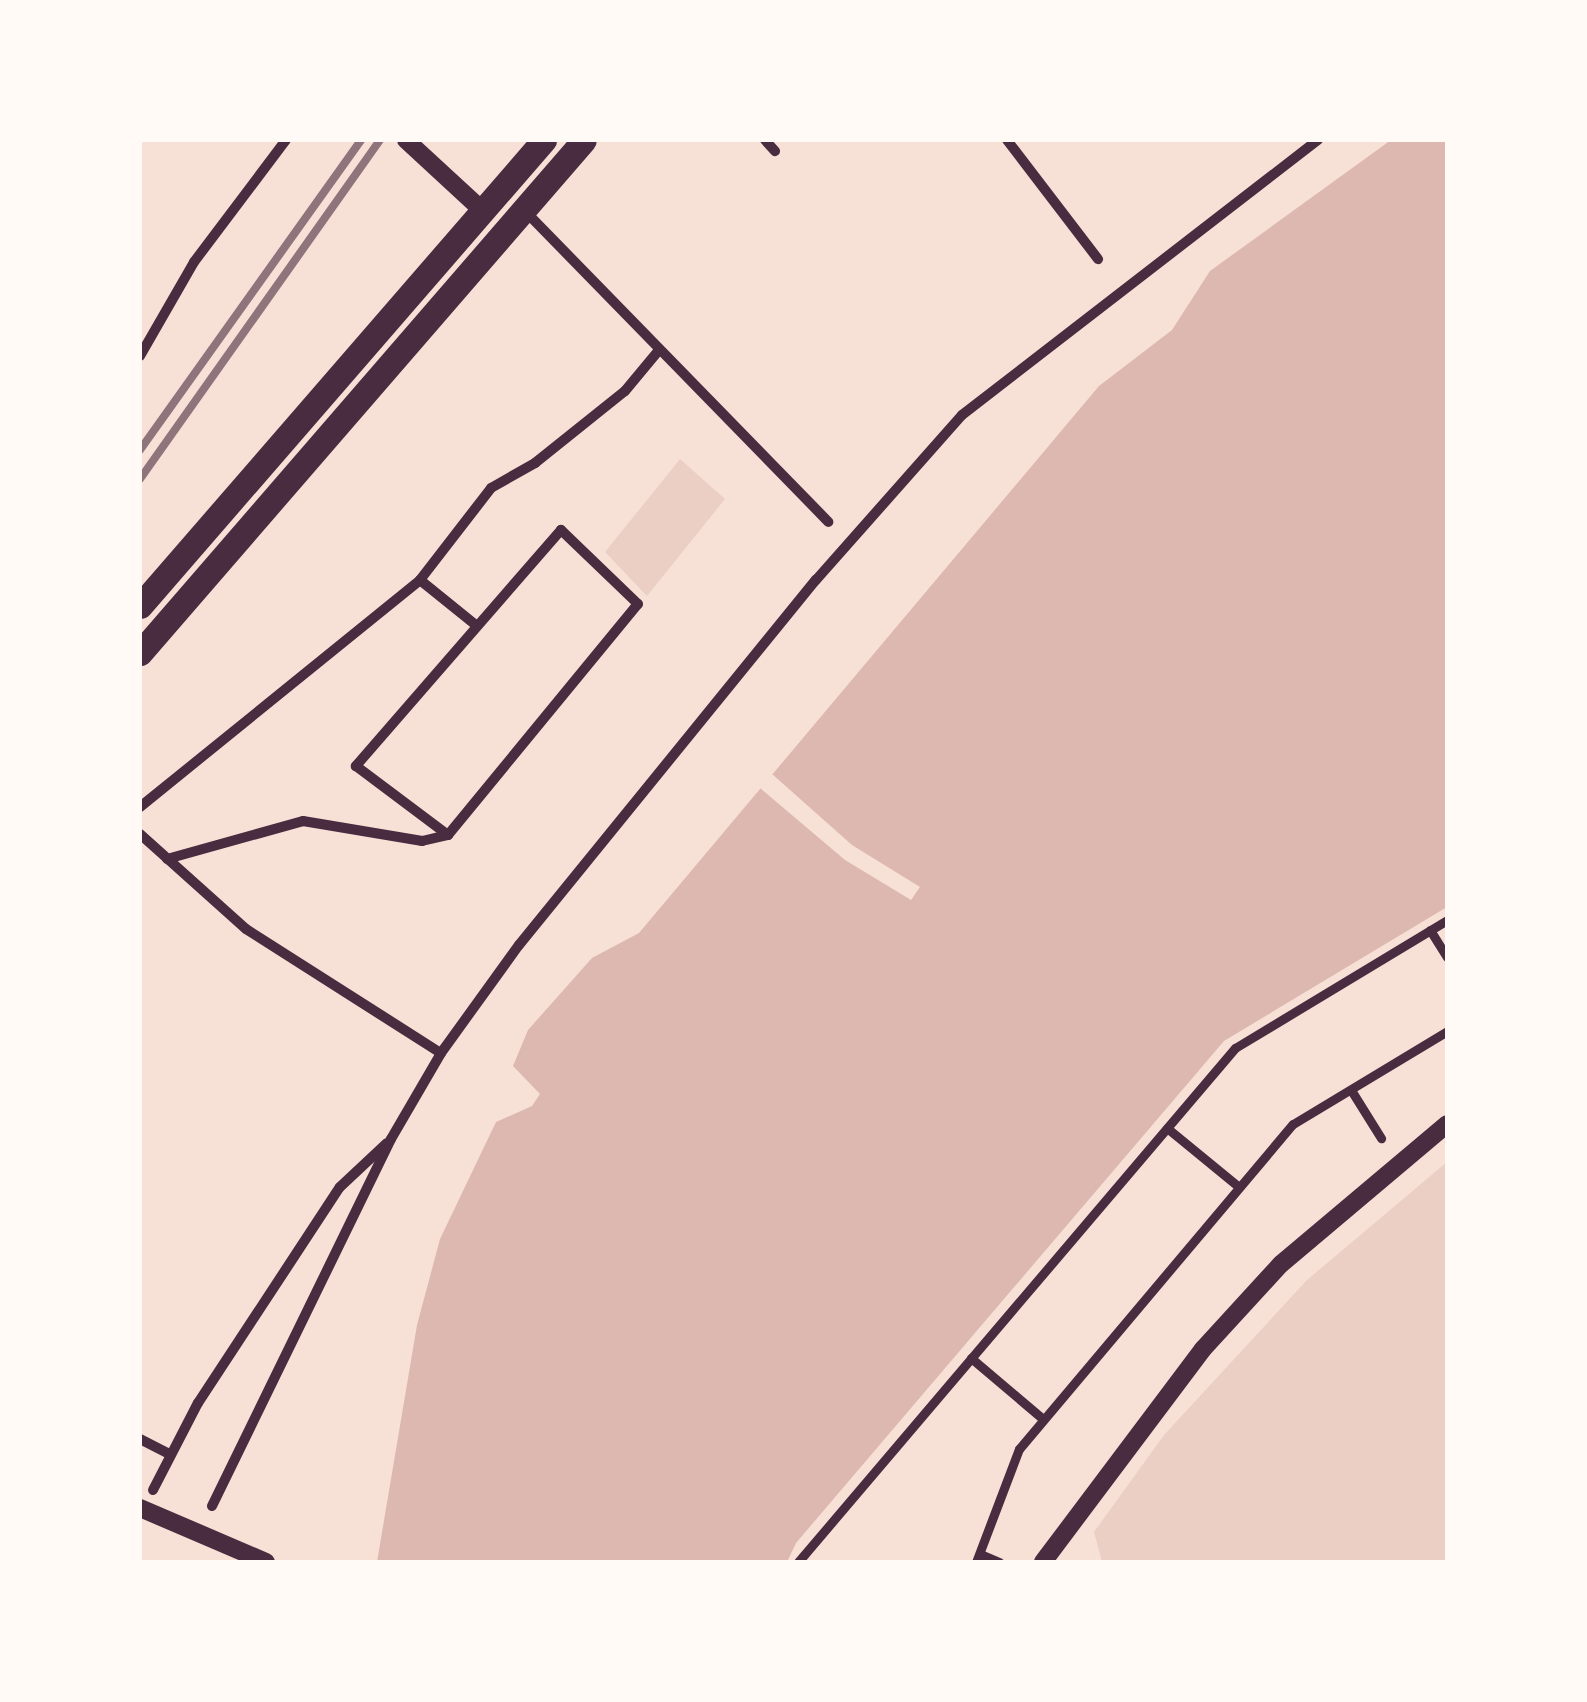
<!DOCTYPE html>
<style>
body{margin:0}
#map{position:relative;width:1587px;height:1702px;overflow:hidden;background:#f7e1d7;font-family:Karla,sans-serif}
div>[style]{position:absolute}
.green>*{inset:0;background:#ebcfc5}
.water>*{inset:0;background:#dcb8b0}
.pier>*{inset:0;background:#f7e1d7}
.pedestrian>*{height:9px;margin:-4.5px;padding:0 4.5px;transform-origin:4.5px;border-radius:4.5px;background:#4a2c40}
.minor>*{height:10px;margin:-5px;padding:0 5px;transform-origin:5px;border-radius:5px;background:#4a2c40}
.tertiary>*{height:18px;margin:-9px;padding:0 9px;transform-origin:9px;border-radius:9px;background:#4a2c40}
.trunk>*{height:25px;margin:-12.5px;padding:0 12.5px;transform-origin:12.5px;border-radius:12.5px;background:#4a2c40}
.rail>*{height:8px;margin:-4px;padding:0 4px;transform-origin:4px;border-radius:4px;background:#8f747c}
span{translate:-50% -50%;white-space:nowrap;text-align:center;line-height:1.15;-webkit-text-stroke:10px #fffaf5;paint-order:stroke}
.frame{position:absolute;inset:0;border:142px solid #fffaf5;pointer-events:none}
</style>
<div id="map">
<div class="green">
<i style="clip-path:polygon(680px 459px,725px 499px,647px 596px,605px 552px)"></i>
<i style="clip-path:polygon(1447px 1162px,1447px 1562px,1102px 1562px,1094px 1532px,1164px 1435px,1307px 1280px)"></i>
</div>
<div class="water">
<i style="clip-path:polygon(1391px 140px,1447px 140px,1447px 907px,1224px 1041px,796px 1543px,787px 1562px,377px 1562px,417px 1325px,440px 1239px,496px 1122px,532px 1106px,540px 1094px,513px 1066px,528px 1030px,592px 958px,639px 933px,1099px 386px,1172px 330px,1210px 271px)"></i>
</div>
<div class="pier">
<i style="clip-path:polygon(772px 774px,852px 845px,920px 887px,911px 900px,845px 860px,760px 788px)"></i>
</div>
<div class="pedestrian">
<i style="left:1430px;top:930px;width:32px;rotate:58deg"></i>
<i style="left:1351px;top:1090px;width:57px;rotate:58deg"></i>
<i style="left:1167px;top:1128px;width:93px;rotate:39.3deg"></i>
<i style="left:971px;top:1358px;width:94px;rotate:40.3deg"></i>
<i style="left:980px;top:1554px;width:21px;rotate:23deg"></i>
<i style="left:798px;top:1562px;width:675px;rotate:-49.63deg"></i>
<i style="left:1235px;top:1048px;width:248px;rotate:-31.1deg"></i>
<i style="left:976px;top:1562px;width:121px;rotate:-69.2deg"></i>
<i style="left:1019px;top:1449px;width:425px;rotate:-49.9deg"></i>
<i style="left:1293px;top:1124px;width:180px;rotate:-31.1deg"></i>
</div>
<div class="minor">
<i style="left:765px;top:140px;width:15px;rotate:48deg"></i>
<i style="left:1007px;top:140px;width:150px;rotate:52.6deg"></i>
<i style="left:526px;top:212px;width:433px;rotate:45.7deg"></i>
<i style="left:140px;top:356px;width:108px;rotate:-60.1deg"></i>
<i style="left:194px;top:262px;width:153px;rotate:-53deg"></i>
<i style="left:420px;top:580px;width:73px;rotate:38.9deg"></i>
<i style="left:140px;top:807px;width:360px;rotate:-39deg"></i>
<i style="left:420px;top:580px;width:116px;rotate:-52.3deg"></i>
<i style="left:491px;top:488px;width:51px;rotate:-29.6deg"></i>
<i style="left:535px;top:463px;width:115px;rotate:-38.7deg"></i>
<i style="left:625px;top:391px;width:53px;rotate:-50.3deg"></i>
<i style="left:140px;top:834px;width:142px;rotate:41.9deg"></i>
<i style="left:246px;top:929px;width:231px;rotate:32.5deg"></i>
<i style="left:167px;top:859px;width:141px;rotate:-15.6deg"></i>
<i style="left:303px;top:821px;width:121px;rotate:9.5deg"></i>
<i style="left:422px;top:841px;width:27px;rotate:-13deg"></i>
<i style="left:448px;top:835px;width:299px;rotate:-50.6deg"></i>
<i style="left:638px;top:604px;width:107px;rotate:-136.1deg"></i>
<i style="left:561px;top:530px;width:313px;rotate:131deg"></i>
<i style="left:356px;top:766px;width:115px;rotate:36.9deg"></i>
<i style="left:140px;top:1439px;width:34px;rotate:27deg"></i>
<i style="left:153px;top:1490px;width:98px;rotate:-62.7deg"></i>
<i style="left:198px;top:1403px;width:258px;rotate:-56.7deg"></i>
<i style="left:340px;top:1187px;width:64px;rotate:-43.1deg"></i>
<i style="left:212px;top:1506px;width:408px;rotate:-64deg"></i>
<i style="left:391px;top:1139px;width:99px;rotate:-59.8deg"></i>
<i style="left:441px;top:1053px;width:133px;rotate:-54.2deg"></i>
<i style="left:519px;top:945px;width:471px;rotate:-50.9deg"></i>
<i style="left:816px;top:580px;width:220px;rotate:-48.5deg"></i>
<i style="left:962px;top:415px;width:450px;rotate:-37.7deg"></i>
</div>
<div class="tertiary">
<i style="left:406px;top:140px;width:106px;rotate:42.7deg"></i>
<i style="left:140px;top:1508px;width:137px;rotate:23.2deg"></i>
<i style="left:1043px;top:1562px;width:266px;rotate:-53.1deg"></i>
<i style="left:1203px;top:1349px;width:115px;rotate:-47.5deg"></i>
<i style="left:1281px;top:1264px;width:217px;rotate:-40.1deg"></i>
</div>
<div class="trunk">
<i style="left:140px;top:606px;width:617px;rotate:-49.08deg"></i>
<i style="left:140px;top:653px;width:678px;rotate:-49.12deg"></i>
</div>
<div class="rail">
<i style="left:140px;top:450px;width:381px;rotate:-54.5deg"></i>
<i style="left:140px;top:479px;width:415px;rotate:-54.7deg"></i>
</div>
<div class="frame"></div>
</div>
